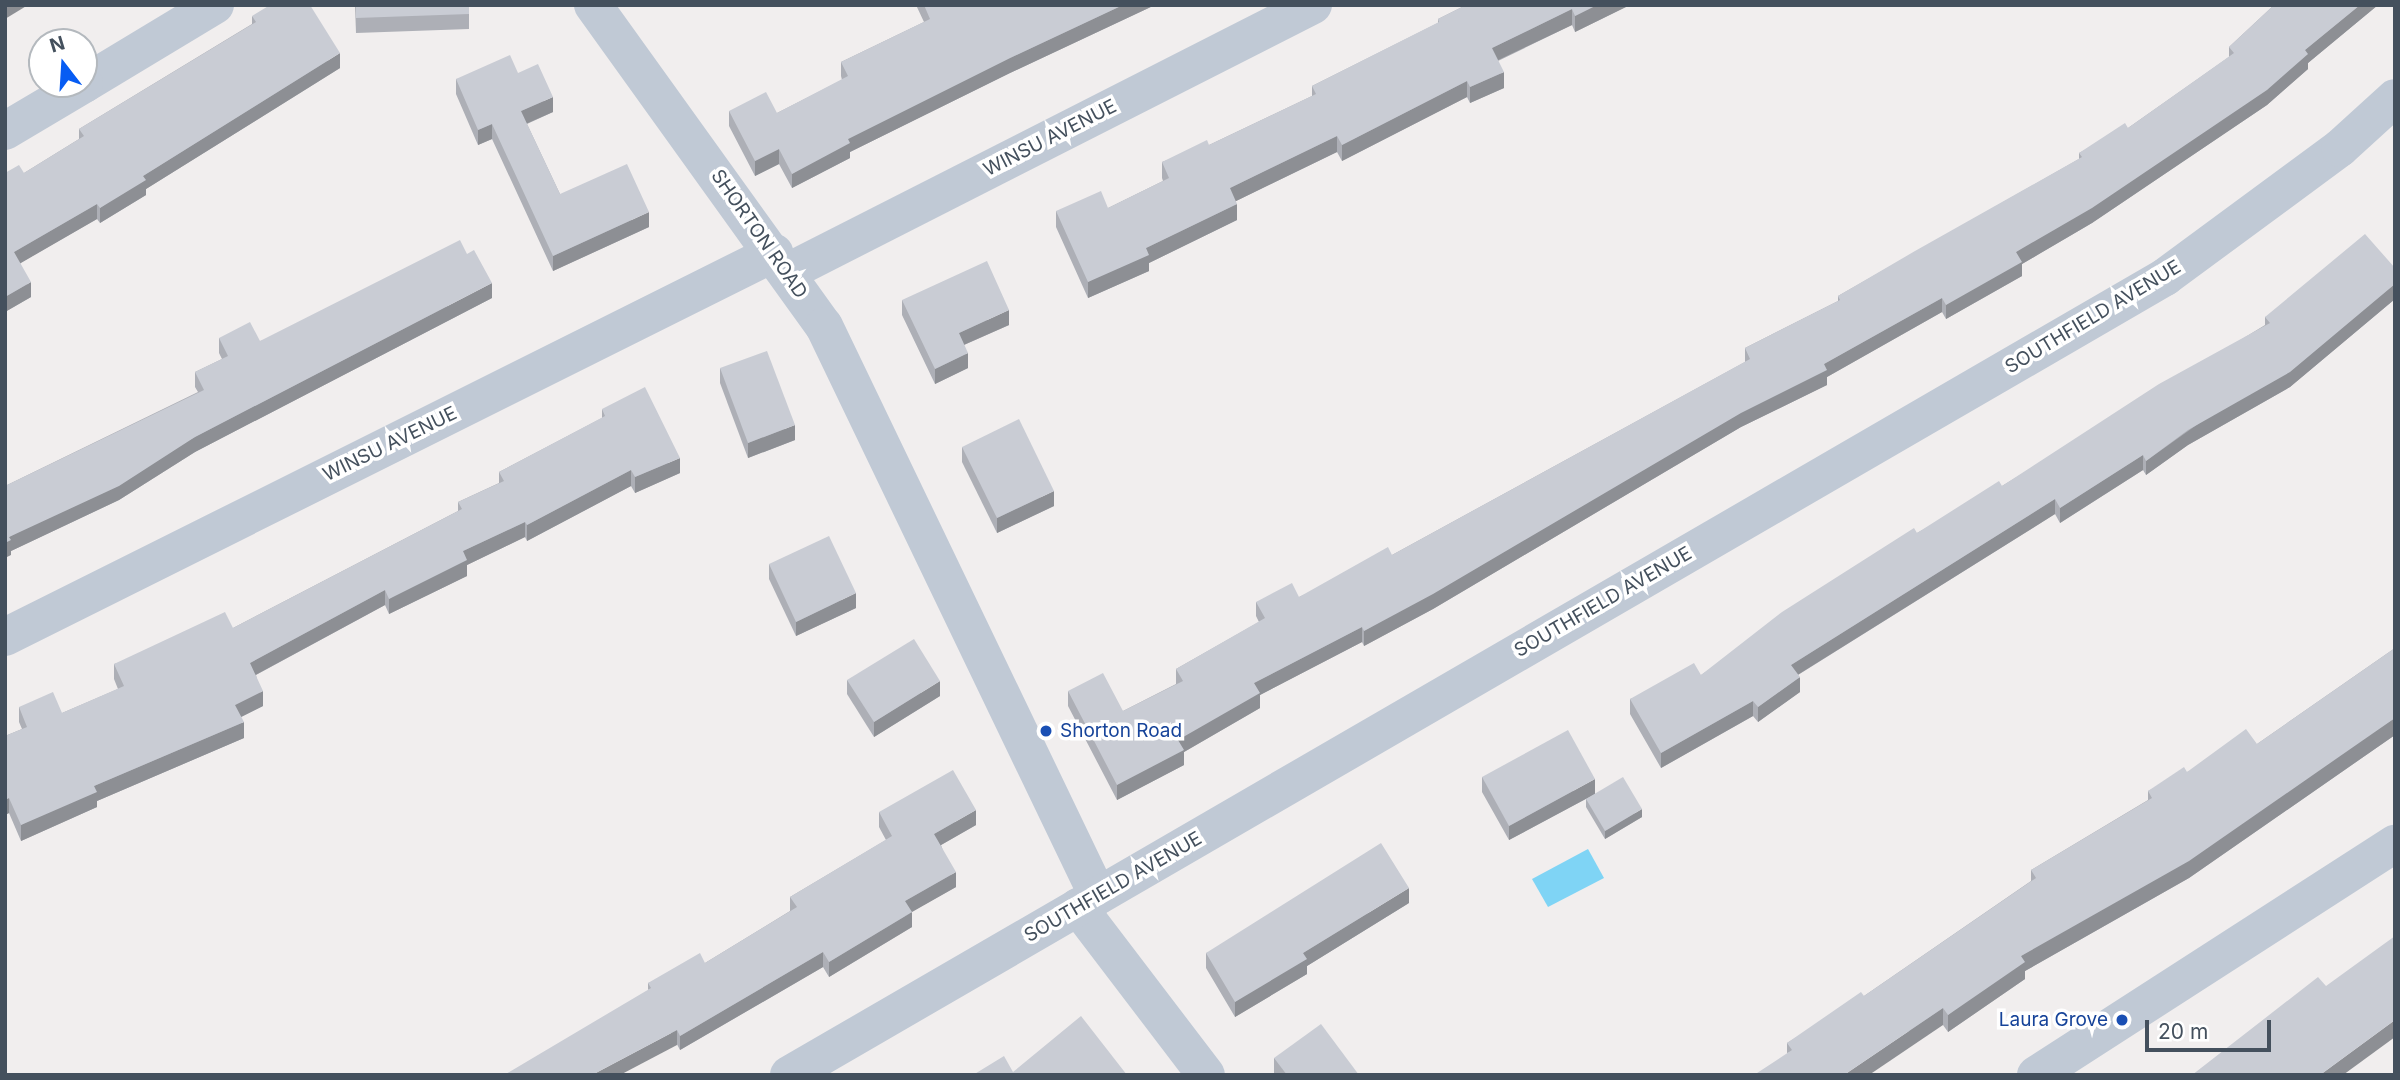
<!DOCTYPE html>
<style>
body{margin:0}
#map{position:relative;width:2400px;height:1080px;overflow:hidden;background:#f1eeee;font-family:Inter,sans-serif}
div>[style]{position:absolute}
.water>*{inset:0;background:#7fd4f5}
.minor>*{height:38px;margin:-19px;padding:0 19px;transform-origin:19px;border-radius:19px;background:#c0c9d5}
.tertiary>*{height:38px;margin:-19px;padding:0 19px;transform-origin:19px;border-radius:19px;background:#c0c9d5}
.wall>*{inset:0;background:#adafb6}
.shaded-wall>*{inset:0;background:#8d8f94}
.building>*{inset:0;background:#c9ccd4}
.dots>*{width:19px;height:19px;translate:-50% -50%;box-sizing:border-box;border:4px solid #fff;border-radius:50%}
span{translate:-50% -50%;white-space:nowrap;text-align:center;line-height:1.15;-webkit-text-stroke:7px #fff;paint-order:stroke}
.street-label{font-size:19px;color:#44505d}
.transit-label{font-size:19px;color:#164399}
.left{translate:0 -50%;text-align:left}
.right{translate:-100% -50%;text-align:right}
.frame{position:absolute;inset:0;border:7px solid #44505d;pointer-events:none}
.north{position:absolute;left:28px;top:28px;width:70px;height:70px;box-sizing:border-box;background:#fff;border:2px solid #b4b9be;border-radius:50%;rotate:343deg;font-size:19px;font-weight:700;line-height:28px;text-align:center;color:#44505d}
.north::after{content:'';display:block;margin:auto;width:24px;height:32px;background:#065cf3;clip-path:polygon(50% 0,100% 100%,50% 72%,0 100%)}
.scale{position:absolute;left:2145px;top:1020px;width:126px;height:32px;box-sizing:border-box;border:4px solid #44505d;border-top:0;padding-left:9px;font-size:21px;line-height:24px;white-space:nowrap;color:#44505d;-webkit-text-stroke:5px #fff;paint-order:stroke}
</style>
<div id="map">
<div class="water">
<i style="clip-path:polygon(1588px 849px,1604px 878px,1548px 907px,1532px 879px)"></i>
</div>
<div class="minor">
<i style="left:593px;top:5px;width:395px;rotate:54.3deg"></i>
<i style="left:824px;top:326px;width:632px;rotate:64.33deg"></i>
<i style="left:84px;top:84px;width:153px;rotate:-31.1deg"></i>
<i style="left:5px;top:131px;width:92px;rotate:-30.7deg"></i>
<i style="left:788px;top:272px;width:589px;rotate:-26.96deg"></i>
<i style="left:5px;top:637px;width:860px;rotate:-26.54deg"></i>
<i style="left:1078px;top:907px;width:211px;rotate:52.7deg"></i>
<i style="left:2036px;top:1075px;width:427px;rotate:-32.8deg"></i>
</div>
<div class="tertiary">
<i style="left:789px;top:1075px;width:1591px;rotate:-30.11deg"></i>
<i style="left:2165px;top:277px;width:217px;rotate:-36.4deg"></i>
<i style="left:2340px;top:148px;width:74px;rotate:-42.3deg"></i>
</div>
<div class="wall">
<i style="clip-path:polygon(355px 5px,469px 5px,469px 29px,356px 33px)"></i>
<i style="clip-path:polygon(916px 5px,1155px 5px,1010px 73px,850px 152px,850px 158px,792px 188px,779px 164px,755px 176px,729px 126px,729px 111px,777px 113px,842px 80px,841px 76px,841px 62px,924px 22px)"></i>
<i style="clip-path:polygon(1466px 5px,1630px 5px,1575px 32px,1572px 25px,1498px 61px,1504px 88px,1470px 103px,1467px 97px,1342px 161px,1337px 152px,1236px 201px,1237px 220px,1149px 263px,1149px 271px,1088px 298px,1056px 227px,1056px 211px,1108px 208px,1163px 181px,1162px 178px,1162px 162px,1209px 145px,1312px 96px,1312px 86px,1438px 23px,1438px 19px)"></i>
<i style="clip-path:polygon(2274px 5px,2378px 5px,2308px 63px,2308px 69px,2267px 105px,2092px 223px,2022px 264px,2022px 276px,1946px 319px,1942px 312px,1827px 377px,1827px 385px,1741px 427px,1433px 609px,1364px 646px,1362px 642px,1260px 695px,1260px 708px,1184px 752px,1184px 765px,1117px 800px,1068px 706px,1068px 691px,1123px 711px,1176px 684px,1176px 669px,1259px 622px,1256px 616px,1256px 602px,1299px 597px,1392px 555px,1745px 362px,1745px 348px,1838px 301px,1838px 296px,2079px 159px,2079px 153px,2128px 128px,2229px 57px,2229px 47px)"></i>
<i style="clip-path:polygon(252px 16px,340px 68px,146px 189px,146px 195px,100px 223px,97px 219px,20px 263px,31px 297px,5px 312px,5px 173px,24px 173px,79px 139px,79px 129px,252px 24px)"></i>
<i style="clip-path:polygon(518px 73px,553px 112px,527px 124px,560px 194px,649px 227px,553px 271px,492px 139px,478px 145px,456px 94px,456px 79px)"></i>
<i style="clip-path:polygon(2395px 268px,2395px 299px,2290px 387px,2188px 445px,2146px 475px,2143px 470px,2060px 523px,2055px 514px,1798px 675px,1800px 692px,1758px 722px,1753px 716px,1661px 768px,1630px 714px,1630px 699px,1701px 675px,1917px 533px,2002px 486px,2265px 325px,2265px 317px)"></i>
<i style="clip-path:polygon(492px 298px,195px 452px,119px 500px,11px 551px,11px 555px,5px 486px,198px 392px,195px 387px,195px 372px,222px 359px,219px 353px,219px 338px,260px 341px)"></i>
<i style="clip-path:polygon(902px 300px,1009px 325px,964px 345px,968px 368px,935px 384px,902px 315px)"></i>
<i style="clip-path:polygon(720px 368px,795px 440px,748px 458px,720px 383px)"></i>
<i style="clip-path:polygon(602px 409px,680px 473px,635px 493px,631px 486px,527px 541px,525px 537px,467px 565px,467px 576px,389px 614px,385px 605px,256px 675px,263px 706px,241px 717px,244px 738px,97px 801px,97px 807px,21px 841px,9px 813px,5px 815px,5px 736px,22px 729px,19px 722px,19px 707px,62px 713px,118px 689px,114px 679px,114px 664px,233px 628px,458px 511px,458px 502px,499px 483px,499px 472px,602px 418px)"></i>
<i style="clip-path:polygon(962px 447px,1054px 506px,997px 533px,962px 462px)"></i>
<i style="clip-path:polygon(769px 564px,856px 608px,796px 636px,769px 579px)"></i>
<i style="clip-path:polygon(2395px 648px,2395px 735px,2189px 878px,2025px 971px,2025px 979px,1948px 1032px,1943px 1025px,1787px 1053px,1787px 1043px,1864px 996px,2031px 881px,2031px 870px,2148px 800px,2148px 791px,2187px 772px,2257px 744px)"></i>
<i style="clip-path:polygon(847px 680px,940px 696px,874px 737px,847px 694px)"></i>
<i style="clip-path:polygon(1482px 777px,1595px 794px,1642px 817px,1605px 839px,1586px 807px,1586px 799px,1595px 794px,1509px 840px,1482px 792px)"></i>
<i style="clip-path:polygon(879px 812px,976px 825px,941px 845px,956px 887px,911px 912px,912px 927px,829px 977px,823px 967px,680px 1050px,648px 989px,648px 983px,705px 963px,790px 911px,790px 897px,886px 840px,879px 827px)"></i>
<i style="clip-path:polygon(1409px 903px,1307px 966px,1307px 974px,1235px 1017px,1206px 968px,1206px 953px)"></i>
<i style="clip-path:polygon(1274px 1058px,1359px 1075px,1276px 1075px,1274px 1073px)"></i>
</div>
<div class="shaded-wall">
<i style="clip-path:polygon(5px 5px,28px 5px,5px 19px)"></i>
<i style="clip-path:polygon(1123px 5px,1155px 5px,1010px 73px,850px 152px,850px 158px,792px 188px,792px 174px,848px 139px,1010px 58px)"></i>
<i style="clip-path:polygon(1597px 5px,1630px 5px,1575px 32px,1575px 16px)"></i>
<i style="clip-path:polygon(2360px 5px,2378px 5px,2308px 63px,2308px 69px,2267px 105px,2092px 223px,2022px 264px,2022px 276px,1946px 319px,1946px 305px,2016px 252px,2305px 50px)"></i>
<i style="clip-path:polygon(1572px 9px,1572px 25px,1492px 63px,1492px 48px)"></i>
<i style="clip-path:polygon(340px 53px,340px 68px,146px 189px,146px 195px,100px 223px,100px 208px,143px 176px)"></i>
<i style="clip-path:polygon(1504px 72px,1504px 88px,1470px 103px,1470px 87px)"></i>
<i style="clip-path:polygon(1467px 81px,1467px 97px,1342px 161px,1342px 145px)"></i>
<i style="clip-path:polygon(553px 97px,553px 112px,521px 126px,521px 111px)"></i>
<i style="clip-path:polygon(492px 124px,492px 139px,478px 145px,478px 130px)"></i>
<i style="clip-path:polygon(1337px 136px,1337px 152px,1230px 204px,1230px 188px)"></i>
<i style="clip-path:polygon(779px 149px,779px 164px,755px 176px,755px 161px)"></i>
<i style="clip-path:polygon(97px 204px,97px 219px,14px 267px,14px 252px)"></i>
<i style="clip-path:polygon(1237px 204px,1237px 220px,1149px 263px,1149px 271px,1088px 298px,1088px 282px,1146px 248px)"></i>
<i style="clip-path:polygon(649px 212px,649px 227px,553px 271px,553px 256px)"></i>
<i style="clip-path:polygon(31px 282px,31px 297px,5px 312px,5px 297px)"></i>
<i style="clip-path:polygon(492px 283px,492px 298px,195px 452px,119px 500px,11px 551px,11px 555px,5px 558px,5px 543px,9px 537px,195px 437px)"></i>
<i style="clip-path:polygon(2395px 284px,2395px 299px,2290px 387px,2188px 445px,2146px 475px,2146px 461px)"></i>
<i style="clip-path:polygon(1942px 298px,1942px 312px,1827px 377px,1827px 385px,1741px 427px,1433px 609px,1364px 646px,1364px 631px,1824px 364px)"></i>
<i style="clip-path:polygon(1009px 310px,1009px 325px,959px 347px,959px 333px)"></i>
<i style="clip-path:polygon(968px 353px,968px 368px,935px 384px,935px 369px)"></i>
<i style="clip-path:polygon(795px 425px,795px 440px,748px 458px,748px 443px)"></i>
<i style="clip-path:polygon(2143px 455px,2143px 470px,2060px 523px,2060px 508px)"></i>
<i style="clip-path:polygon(680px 458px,680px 473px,635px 493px,635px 477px)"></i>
<i style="clip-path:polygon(631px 470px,631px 486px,527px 541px,527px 525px)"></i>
<i style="clip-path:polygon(1054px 491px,1054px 506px,997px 533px,997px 518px)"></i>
<i style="clip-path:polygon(2055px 499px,2055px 514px,1791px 679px,1791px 665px)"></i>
<i style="clip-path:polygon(525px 522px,525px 537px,467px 565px,467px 576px,389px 614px,389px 599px,463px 551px)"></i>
<i style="clip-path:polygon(385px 590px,385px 605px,250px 678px,250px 663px)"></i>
<i style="clip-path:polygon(856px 593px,856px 608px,796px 636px,796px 622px)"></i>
<i style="clip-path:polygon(1362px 627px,1362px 642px,1260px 695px,1260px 708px,1184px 752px,1184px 765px,1117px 800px,1117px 785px,1254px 683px)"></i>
<i style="clip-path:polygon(1800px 677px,1800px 692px,1758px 722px,1758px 707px)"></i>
<i style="clip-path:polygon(940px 681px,940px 696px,874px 737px,874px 722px)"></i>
<i style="clip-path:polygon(263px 691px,263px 706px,235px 720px,235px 705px)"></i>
<i style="clip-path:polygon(1753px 701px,1753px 716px,1661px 768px,1661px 753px)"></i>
<i style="clip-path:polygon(2395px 718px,2395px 735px,2189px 878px,2025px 971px,2025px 979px,1948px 1032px,1948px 1015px,2021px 956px)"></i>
<i style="clip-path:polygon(244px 722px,244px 738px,97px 801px,97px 807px,21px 841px,21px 825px,94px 786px)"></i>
<i style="clip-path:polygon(1595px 779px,1595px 794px,1509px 840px,1509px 826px)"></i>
<i style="clip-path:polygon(9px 798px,9px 813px,5px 815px,5px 800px)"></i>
<i style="clip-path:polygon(1642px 809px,1642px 817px,1605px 839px,1605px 831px)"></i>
<i style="clip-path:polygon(976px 810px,976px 825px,934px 849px,934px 834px)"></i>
<i style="clip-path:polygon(956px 872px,956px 887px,905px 916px,905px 901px)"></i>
<i style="clip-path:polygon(1409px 888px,1409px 903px,1307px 966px,1307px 974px,1235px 1017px,1235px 1002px,1303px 953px)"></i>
<i style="clip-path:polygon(912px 912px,912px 927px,829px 977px,829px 962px)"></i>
<i style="clip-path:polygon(823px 952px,823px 967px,680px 1050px,680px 1036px)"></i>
<i style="clip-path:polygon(1943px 1008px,1943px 1025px,1869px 1075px,1844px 1075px)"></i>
<i style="clip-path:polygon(2395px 1020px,2395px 1037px,2343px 1075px,2320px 1075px)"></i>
<i style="clip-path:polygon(677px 1030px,677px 1045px,620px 1075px,592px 1075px)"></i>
</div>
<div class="building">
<i style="clip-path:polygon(270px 5px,292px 5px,293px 7px,310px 5px,340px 53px,143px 176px,146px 180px,100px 208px,97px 204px,14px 252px,31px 282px,5px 297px,5px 173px,19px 165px,24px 173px,84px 136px,79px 129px,256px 22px,252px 16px)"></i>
<i style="clip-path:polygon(356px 5px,469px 5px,469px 14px,356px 18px)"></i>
<i style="clip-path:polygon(924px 5px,1123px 5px,1010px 58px,848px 139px,850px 143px,792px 174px,779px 149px,755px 161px,729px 111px,766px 92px,777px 113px,848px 76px,841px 62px,930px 19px)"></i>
<i style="clip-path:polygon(1466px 5px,1597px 5px,1575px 16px,1572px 9px,1492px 48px,1504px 72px,1470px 87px,1467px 81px,1342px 145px,1337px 136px,1230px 188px,1237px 204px,1146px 248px,1149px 255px,1088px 282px,1056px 211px,1101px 191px,1108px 208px,1169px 178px,1162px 162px,1207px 140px,1209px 145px,1316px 94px,1312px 86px,1439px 22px,1438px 19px)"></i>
<i style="clip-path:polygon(2274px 5px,2360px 5px,2305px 50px,2308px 54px,2267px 90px,2092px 208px,2016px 252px,2022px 262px,1946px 305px,1942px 298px,1824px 364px,1827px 370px,1741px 413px,1433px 594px,1364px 631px,1362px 627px,1254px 683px,1260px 693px,1178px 740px,1184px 750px,1117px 785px,1068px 691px,1103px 673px,1123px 711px,1183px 681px,1176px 669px,1265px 618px,1256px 602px,1292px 583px,1299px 597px,1388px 547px,1392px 555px,1750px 359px,1745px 348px,1840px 300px,1838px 296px,1915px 251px,2082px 157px,2079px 153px,2125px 123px,2128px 128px,2234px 53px,2229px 47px)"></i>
<i style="clip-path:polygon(510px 55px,518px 73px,538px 64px,553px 97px,521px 111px,560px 194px,627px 164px,649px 212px,553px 256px,492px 124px,478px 130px,456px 79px)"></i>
<i style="clip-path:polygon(2365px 234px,2395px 268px,2395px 284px,2290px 372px,2188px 430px,2146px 461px,2143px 455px,2060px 508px,2055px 499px,1791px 665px,1800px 677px,1758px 707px,1753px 701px,1661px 753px,1630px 699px,1694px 663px,1701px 675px,1782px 612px,1914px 528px,1917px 533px,1999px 481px,2002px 486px,2159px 384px,2270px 323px,2265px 317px)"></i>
<i style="clip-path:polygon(460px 240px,467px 254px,474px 250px,492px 283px,195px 437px,119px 486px,9px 537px,11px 540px,5px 543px,5px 486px,204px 390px,195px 372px,228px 356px,219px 338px,250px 322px,260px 341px)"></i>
<i style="clip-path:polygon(987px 261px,1009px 310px,959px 333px,968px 353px,935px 369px,902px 300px)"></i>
<i style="clip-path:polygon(767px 351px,795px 425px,748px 443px,720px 368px)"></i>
<i style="clip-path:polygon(645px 387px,680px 458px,635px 477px,631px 470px,527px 525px,525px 522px,463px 551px,467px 560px,389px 599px,385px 590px,250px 663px,263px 691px,235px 705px,244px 722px,94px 786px,97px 792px,21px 825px,9px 798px,5px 800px,5px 736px,27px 727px,19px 707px,53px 692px,62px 713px,124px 686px,114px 664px,225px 612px,233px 628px,462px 509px,458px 502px,504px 481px,499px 472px,605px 416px,602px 409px)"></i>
<i style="clip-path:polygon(1019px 419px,1054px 491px,997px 518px,962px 447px)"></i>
<i style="clip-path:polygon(829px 536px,856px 593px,796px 622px,769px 564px)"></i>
<i style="clip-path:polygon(914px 639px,940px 681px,874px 722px,847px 680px)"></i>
<i style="clip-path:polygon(2395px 648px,2395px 718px,2189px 861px,2021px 956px,2025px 962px,1948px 1015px,1943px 1008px,1844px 1075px,1754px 1075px,1792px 1050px,1787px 1043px,1861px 992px,1864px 996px,2036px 878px,2031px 870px,2152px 798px,2148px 791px,2184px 767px,2187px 772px,2246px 729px,2257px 744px)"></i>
<i style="clip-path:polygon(1568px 730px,1595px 779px,1509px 826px,1482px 777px)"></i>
<i style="clip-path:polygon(953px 770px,976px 810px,934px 834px,956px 872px,905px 901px,912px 912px,829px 962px,823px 952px,680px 1036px,677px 1030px,592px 1075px,504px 1075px,651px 988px,648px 983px,700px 953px,705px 963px,797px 907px,790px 897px,892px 836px,879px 812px)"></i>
<i style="clip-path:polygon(1623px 777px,1642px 809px,1605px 831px,1586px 799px)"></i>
<i style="clip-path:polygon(1381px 843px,1409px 888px,1303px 953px,1307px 959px,1235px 1002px,1206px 953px)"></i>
<i style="clip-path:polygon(2395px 936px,2395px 1020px,2320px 1075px,2294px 1075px,2294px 1074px,2292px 1075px,2192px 1075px,2318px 977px,2326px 986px)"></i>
<i style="clip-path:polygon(1081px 1016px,1127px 1075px,973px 1075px,1004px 1056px,1013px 1072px)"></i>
<i style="clip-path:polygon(1321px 1024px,1359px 1075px,1287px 1075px,1274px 1058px)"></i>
</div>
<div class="dots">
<i style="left:1046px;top:731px;background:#1a4fb4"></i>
<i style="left:2122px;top:1020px;background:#1a4fb4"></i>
</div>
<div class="street-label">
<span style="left:1050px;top:138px;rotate:-27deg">WINSU AVENUE</span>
<span style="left:759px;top:234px;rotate:55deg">SHORTON ROAD</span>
<span style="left:2093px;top:317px;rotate:-31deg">SOUTHFIELD AVENUE</span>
<span style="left:390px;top:444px;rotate:-26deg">WINSU AVENUE</span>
<span style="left:1603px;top:602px;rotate:-30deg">SOUTHFIELD AVENUE</span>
<span style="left:1113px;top:887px;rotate:-30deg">SOUTHFIELD AVENUE</span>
</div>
<div class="transit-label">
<span class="left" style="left:1060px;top:731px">Shorton Road</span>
<span class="right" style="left:2108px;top:1020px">Laura Grove</span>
</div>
<div class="frame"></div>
<div class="north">N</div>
<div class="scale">20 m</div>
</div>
